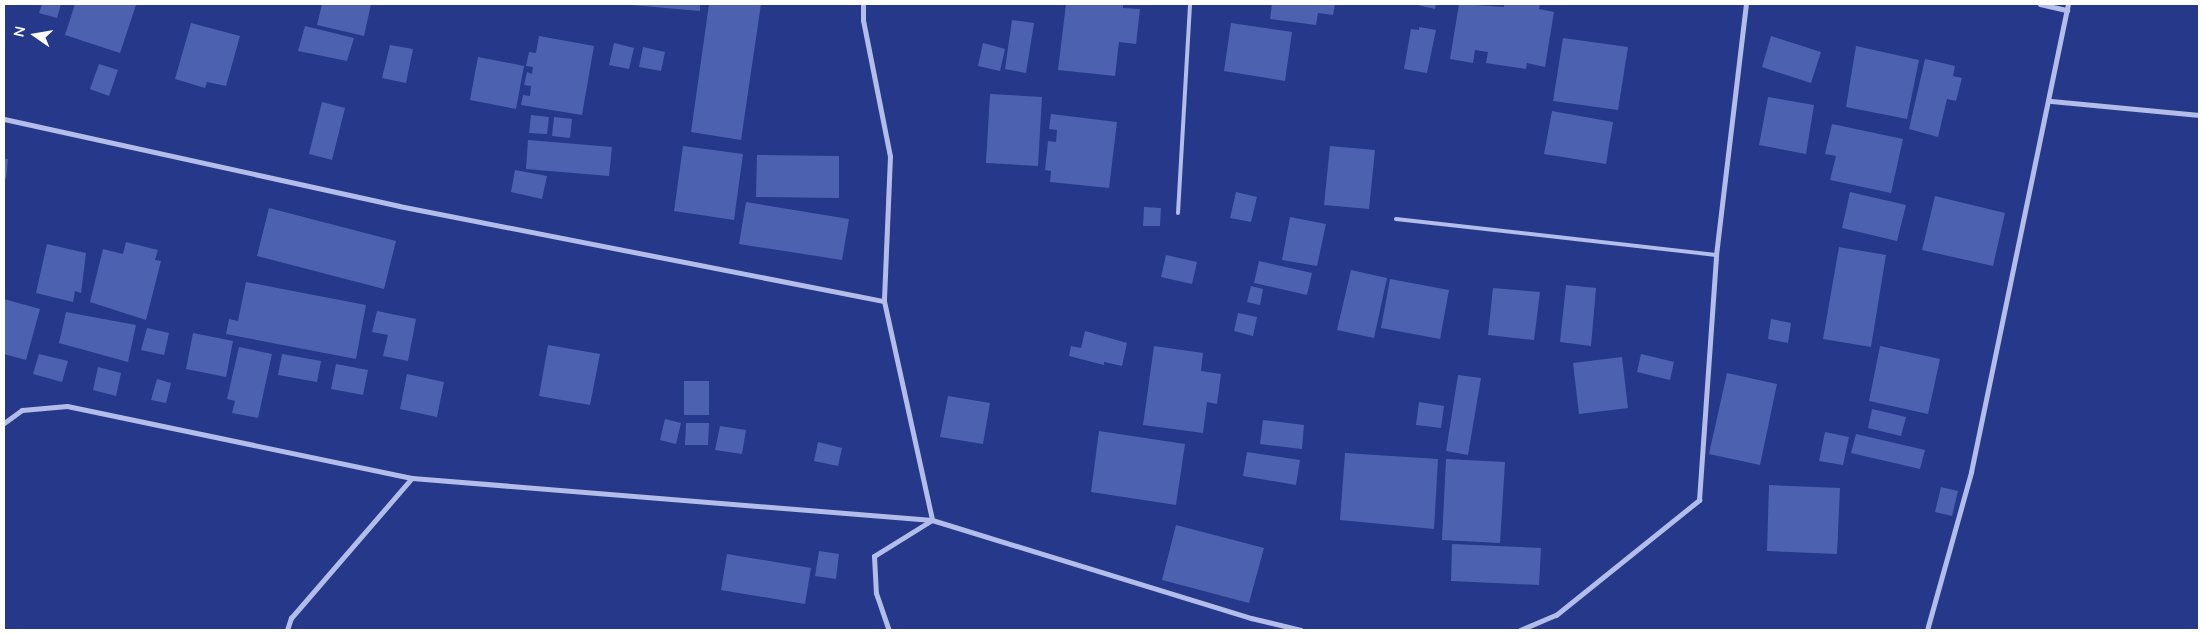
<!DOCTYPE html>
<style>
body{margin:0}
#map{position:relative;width:2203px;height:634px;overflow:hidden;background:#253889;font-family:"Nunito Sans",sans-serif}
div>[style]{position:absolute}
.building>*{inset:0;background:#4d61b1}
.lane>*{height:4px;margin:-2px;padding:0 2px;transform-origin:2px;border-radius:2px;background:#b2bde9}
.street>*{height:5px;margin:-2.5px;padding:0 2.5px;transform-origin:2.5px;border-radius:2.5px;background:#b2bde9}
span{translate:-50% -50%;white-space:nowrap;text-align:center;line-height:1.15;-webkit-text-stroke:4.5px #253889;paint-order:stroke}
.frame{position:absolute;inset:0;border:5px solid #fff;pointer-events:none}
.north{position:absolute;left:10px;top:10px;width:50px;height:50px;-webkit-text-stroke:4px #253889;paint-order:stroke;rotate:283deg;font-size:14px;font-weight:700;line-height:20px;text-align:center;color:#fff}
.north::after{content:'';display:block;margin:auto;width:18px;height:22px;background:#fff;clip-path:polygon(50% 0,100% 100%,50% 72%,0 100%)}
</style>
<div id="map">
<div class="building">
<i style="clip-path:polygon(42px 4px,61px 4px,57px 18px,39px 13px)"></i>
<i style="clip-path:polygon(75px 4px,136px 5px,120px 53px,65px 35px)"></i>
<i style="clip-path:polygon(322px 4px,371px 4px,364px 36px,317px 25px)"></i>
<i style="clip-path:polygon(620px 4px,700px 4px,700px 11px)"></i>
<i style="clip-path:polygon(709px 4px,761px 4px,741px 140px,691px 132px)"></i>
<i style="clip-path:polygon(1066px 4px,1123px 4px,1123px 8px,1140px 9px,1136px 44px,1119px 42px,1115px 76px,1058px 70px)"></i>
<i style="clip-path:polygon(1272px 4px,1335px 4px,1333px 15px,1318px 13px,1316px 25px,1270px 19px)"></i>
<i style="clip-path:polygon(1413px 4px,1436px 4px,1435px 9px)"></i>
<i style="clip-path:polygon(1459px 4px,1504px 7px,1504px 4px,1540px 4px,1539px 9px,1554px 12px,1545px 67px,1527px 63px,1526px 69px,1486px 63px,1488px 52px,1475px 50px,1473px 63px,1450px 59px)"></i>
<i style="clip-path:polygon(1012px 20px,1034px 23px,1026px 73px,1005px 69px)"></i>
<i style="clip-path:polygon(191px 23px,240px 36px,226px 86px,207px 82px,205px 88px,175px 79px)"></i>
<i style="clip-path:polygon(1231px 23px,1292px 32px,1285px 81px,1224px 71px)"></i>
<i style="clip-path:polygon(305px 26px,354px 38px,347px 61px,298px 51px)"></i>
<i style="clip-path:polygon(1419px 27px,1436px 30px,1427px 73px,1404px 69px,1411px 29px,1419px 30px)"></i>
<i style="clip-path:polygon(539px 36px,594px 46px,582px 115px,521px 105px,523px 95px,530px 96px,531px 86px,524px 85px,527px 72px,532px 74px,533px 67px,526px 66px,529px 52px,536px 53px)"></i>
<i style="clip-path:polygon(1771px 36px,1821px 52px,1811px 83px,1762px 67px)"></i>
<i style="clip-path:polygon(1563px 38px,1628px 47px,1618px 110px,1553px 101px)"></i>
<i style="clip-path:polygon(614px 43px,634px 48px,629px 69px,609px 65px)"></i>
<i style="clip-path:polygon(983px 43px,1005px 49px,1000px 71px,978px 66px)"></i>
<i style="clip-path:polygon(390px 45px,413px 49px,406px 83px,382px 78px)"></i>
<i style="clip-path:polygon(1856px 46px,1919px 60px,1907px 119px,1846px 107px)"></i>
<i style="clip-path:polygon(643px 47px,665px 52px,661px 71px,639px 67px)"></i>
<i style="clip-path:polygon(478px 57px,524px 66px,516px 109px,470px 100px)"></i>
<i style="clip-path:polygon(1925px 59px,1955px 66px,1953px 76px,1962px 78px,1956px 101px,1947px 99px,1938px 137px,1909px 129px)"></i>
<i style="clip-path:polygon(99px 64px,118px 70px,109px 96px,90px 89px)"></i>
<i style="clip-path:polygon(990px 94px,1042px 97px,1038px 166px,986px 163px)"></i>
<i style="clip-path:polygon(1768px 97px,1814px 105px,1806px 154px,1759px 145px)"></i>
<i style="clip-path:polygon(322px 102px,345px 108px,332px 160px,309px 154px)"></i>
<i style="clip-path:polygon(1552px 111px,1613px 122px,1606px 164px,1544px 154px)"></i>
<i style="clip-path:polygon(1051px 114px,1117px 122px,1109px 188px,1050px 182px,1051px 171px,1045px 170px,1048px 141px,1056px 142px,1057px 130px,1049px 129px)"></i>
<i style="clip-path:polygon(531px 115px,549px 117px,547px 134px,529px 133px)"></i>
<i style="clip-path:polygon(554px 117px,572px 119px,570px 138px,552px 136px)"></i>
<i style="clip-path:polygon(1832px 124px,1903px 139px,1891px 193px,1830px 180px,1836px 156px,1825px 154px)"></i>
<i style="clip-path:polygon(528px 140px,612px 147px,609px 176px,526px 169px)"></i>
<i style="clip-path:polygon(683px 146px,743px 154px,734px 220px,674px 211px)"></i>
<i style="clip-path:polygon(1330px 146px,1375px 150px,1369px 209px,1324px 205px)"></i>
<i style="clip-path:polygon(757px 155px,839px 156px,839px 198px,756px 197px)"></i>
<i style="clip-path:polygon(4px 159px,8px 159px,6px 179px,4px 178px)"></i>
<i style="clip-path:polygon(515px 170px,547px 176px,542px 199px,511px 192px)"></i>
<i style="clip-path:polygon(1236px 192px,1257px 197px,1251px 222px,1230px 218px)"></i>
<i style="clip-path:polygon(1850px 192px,1906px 205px,1897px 241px,1842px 228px)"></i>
<i style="clip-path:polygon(1935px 196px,2005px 213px,1993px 266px,1922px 250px)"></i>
<i style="clip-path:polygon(746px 202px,849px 219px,842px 260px,739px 244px)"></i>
<i style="clip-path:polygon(1144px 207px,1161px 208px,1160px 226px,1143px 226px)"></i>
<i style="clip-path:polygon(269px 208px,396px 241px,384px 289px,257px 256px)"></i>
<i style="clip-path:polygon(1290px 217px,1326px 224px,1317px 266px,1282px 260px)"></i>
<i style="clip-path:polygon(126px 242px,158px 250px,155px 260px,161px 261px,146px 320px,90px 302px,103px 249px,123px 254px)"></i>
<i style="clip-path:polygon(47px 244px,86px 253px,81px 293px,75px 291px,73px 302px,36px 293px)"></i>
<i style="clip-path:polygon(1839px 247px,1886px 255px,1871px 347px,1823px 339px)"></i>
<i style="clip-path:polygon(1166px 255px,1197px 262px,1192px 284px,1161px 277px)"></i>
<i style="clip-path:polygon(1259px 261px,1312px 273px,1307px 295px,1254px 283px)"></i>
<i style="clip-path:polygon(1351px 270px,1387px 278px,1374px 338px,1337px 330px)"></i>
<i style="clip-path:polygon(1390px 279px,1449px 290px,1440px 339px,1381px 328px)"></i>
<i style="clip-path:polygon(246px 282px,366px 305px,356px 359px,226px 334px,229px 319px,238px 321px)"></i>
<i style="clip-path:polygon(1566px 285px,1596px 288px,1591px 346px,1560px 342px)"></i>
<i style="clip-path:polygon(1251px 286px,1263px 289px,1260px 305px,1247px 302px)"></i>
<i style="clip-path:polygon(1493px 288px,1540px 292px,1534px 340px,1488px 335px)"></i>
<i style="clip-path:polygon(4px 299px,40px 309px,26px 360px,4px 354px)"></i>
<i style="clip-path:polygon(377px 311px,416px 319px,408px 361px,383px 356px,388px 335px,372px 332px)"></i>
<i style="clip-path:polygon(66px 312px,136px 325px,128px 362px,59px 343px)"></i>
<i style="clip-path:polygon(1238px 313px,1257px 317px,1253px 336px,1234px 331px)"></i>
<i style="clip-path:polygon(1771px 319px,1791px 323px,1788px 343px,1768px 339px)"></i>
<i style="clip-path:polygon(147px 328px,169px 333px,164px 355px,141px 350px)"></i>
<i style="clip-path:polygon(1085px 331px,1127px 343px,1122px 366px,1104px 362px,1104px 365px,1069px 356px,1071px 346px,1081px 348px)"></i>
<i style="clip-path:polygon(193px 333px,233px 341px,226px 377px,186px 369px)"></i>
<i style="clip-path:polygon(548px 345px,600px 354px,590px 405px,539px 396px)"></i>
<i style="clip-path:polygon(1154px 346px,1203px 353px,1201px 371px,1221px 374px,1217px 404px,1207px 402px,1203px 433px,1143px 425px)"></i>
<i style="clip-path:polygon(1880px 346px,1940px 359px,1928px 414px,1869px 401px)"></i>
<i style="clip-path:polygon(239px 347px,272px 354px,258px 418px,232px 413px,235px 401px,227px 399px)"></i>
<i style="clip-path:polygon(39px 354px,68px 361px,62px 382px,33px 374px)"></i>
<i style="clip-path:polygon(282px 354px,321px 361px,317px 382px,278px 375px)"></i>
<i style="clip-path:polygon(1641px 354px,1674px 362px,1670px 380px,1637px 372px)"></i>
<i style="clip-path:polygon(1622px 357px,1628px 408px,1579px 414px,1573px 363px)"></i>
<i style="clip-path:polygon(336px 364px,368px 370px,363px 395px,331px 389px)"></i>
<i style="clip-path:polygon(98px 367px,121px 373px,116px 396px,93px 390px)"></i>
<i style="clip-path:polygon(1727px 373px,1777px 384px,1760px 465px,1709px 454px)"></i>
<i style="clip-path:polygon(407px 374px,444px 382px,437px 417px,400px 409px)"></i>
<i style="clip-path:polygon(1458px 375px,1481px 378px,1468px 455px,1446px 451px)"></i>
<i style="clip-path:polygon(157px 379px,171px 383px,166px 403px,151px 400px)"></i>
<i style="clip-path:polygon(684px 381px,709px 381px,709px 415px,684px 415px)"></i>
<i style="clip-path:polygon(948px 396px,990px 403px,983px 444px,940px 437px)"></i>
<i style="clip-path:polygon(1419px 402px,1444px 406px,1441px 428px,1416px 425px)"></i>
<i style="clip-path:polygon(1872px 409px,1906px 417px,1901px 436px,1868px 428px)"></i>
<i style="clip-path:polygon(665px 419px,681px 423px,676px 444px,660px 440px)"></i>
<i style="clip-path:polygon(1263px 420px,1304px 425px,1302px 449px,1260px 444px)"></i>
<i style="clip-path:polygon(686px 423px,709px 423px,708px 445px,685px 445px)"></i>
<i style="clip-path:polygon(720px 426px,746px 430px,742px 454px,715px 450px)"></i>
<i style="clip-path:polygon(1099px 431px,1185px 444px,1176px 505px,1091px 492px)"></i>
<i style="clip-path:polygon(1825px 432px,1849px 437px,1843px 465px,1819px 461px)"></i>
<i style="clip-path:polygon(1856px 434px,1925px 450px,1920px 469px,1851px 453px)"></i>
<i style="clip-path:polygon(818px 442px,842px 448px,838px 466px,814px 461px)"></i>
<i style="clip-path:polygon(1247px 452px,1300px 460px,1296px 485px,1243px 476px)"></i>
<i style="clip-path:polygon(1345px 453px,1438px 459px,1434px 529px,1340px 520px)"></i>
<i style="clip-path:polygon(1446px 459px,1505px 462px,1500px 543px,1442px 540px)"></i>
<i style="clip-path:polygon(1769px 485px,1840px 488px,1837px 554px,1767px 551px)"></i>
<i style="clip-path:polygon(1941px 487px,1958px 491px,1952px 516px,1935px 512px)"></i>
<i style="clip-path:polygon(1176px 525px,1264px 548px,1249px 603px,1162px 580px)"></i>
<i style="clip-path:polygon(1452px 544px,1541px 548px,1539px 585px,1451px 581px)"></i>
<i style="clip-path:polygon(819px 551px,839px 554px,836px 579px,815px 576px)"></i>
<i style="clip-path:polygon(727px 554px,811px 568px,805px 604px,721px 590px)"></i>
</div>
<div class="lane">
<i style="left:1178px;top:213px;width:209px;rotate:-86.7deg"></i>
<i style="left:1396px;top:219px;width:322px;rotate:6.4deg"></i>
</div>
<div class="street">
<i style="left:863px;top:4px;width:16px;rotate:90deg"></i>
<i style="left:863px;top:20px;width:139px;rotate:78.8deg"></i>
<i style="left:890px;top:156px;width:145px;rotate:92.4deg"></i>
<i style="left:884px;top:301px;width:224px;rotate:77.6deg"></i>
<i style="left:932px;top:520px;width:68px;rotate:148.2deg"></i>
<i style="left:874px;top:556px;width:37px;rotate:87deg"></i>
<i style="left:876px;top:593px;width:39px;rotate:71deg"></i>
<i style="left:2040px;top:4px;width:28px;rotate:13deg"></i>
<i style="left:2051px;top:101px;width:149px;rotate:5.4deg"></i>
<i style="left:4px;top:119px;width:404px;rotate:12.4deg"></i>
<i style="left:399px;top:206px;width:494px;rotate:11.1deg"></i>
<i style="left:4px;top:423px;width:22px;rotate:-36deg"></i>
<i style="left:22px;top:410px;width:45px;rotate:-5.1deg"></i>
<i style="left:67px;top:406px;width:352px;rotate:11.8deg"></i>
<i style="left:412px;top:478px;width:522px;rotate:4.62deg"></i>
<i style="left:932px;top:520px;width:334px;rotate:17.1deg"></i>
<i style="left:1251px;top:618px;width:51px;rotate:13.5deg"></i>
<i style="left:287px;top:630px;width:13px;rotate:-72deg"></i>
<i style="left:291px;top:618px;width:185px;rotate:-49.2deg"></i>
<i style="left:1520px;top:630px;width:39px;rotate:-23deg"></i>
<i style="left:1556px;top:615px;width:184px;rotate:-38.8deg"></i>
<i style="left:1699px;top:500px;width:246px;rotate:-86deg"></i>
<i style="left:1716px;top:255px;width:253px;rotate:-83.2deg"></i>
<i style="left:1927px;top:630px;width:164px;rotate:-74.4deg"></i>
<i style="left:1971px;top:472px;width:478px;rotate:-78.3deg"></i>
</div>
<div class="frame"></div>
<div class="north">N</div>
</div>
